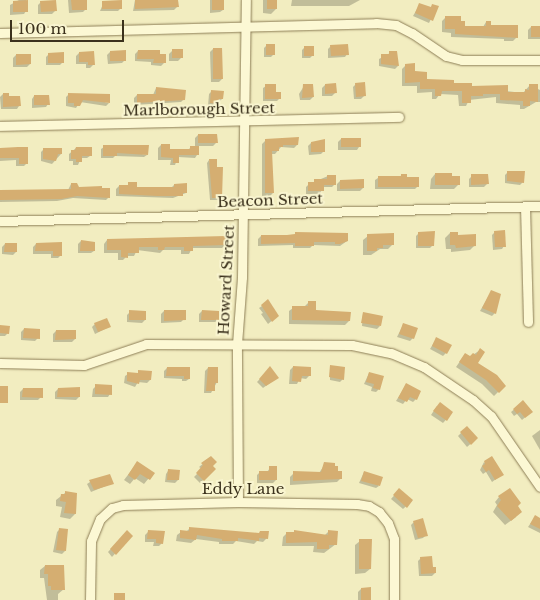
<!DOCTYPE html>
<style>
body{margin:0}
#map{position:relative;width:540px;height:600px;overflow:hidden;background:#f2edc0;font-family:"Libre Baskerville",serif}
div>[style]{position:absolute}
.shadow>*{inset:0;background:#0003}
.building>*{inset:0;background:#d5ae71}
.roads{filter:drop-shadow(0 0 1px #8d7e56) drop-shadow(0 0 1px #8d7e56)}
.minor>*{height:9px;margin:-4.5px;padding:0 4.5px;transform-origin:4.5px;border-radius:4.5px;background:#fcf8d4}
span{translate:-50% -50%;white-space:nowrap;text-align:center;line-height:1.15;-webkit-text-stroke:4px #f9f5d0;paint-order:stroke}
.street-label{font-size:15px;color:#3b311c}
.scale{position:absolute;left:10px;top:20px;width:114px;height:22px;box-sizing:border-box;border:2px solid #3b311c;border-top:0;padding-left:6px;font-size:15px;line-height:18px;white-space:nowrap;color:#3b311c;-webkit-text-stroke:4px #f9f5d0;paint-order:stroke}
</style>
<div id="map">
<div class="shadow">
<i style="clip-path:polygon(19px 0,26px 0,26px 11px,24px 14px,10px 15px,10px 5px)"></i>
<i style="clip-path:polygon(68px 0,78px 0,86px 9px,83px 12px,69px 13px)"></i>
<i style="clip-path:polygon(135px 0,177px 0,177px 7px,174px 10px,133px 11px)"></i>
<i style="clip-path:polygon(210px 0,223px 0,223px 10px,220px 12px,210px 13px)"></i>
<i style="clip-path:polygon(263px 0,276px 0,276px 9px,271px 14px,263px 13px)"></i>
<i style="clip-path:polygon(292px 0,360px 0,349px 6px,291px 6px)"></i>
<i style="clip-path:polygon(41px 2px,55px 11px,52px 14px,38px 14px,38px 5px)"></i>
<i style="clip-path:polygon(104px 2px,121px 8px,118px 11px,100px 11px)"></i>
<i style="clip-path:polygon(420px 4px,430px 8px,432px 6px,437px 7px,429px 23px,413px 16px)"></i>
<i style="clip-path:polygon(445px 18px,464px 27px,483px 27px,486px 22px,490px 26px,517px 37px,513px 41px,504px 41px,504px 39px,451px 37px,451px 33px,442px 32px,442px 21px)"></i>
<i style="clip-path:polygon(531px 27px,540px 27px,540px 39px,528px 39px,528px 30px)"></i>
<i style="clip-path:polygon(267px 45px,274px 54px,271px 57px,264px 57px,264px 48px)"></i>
<i style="clip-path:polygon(331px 46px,347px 54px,345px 57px,328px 58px,328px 49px)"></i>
<i style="clip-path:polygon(305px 47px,313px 55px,310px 58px,302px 58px,302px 50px)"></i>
<i style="clip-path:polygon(213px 49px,222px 79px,219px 82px,211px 82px,210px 52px)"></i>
<i style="clip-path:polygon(138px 51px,159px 55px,164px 63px,161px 66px,151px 65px,151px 62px,135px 61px,135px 54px)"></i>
<i style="clip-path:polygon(172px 51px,181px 58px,178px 61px,169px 61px,169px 54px)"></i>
<i style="clip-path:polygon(110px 52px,125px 60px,122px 63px,108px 64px,107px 55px)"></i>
<i style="clip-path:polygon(79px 53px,93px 65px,90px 68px,86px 68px,86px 64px,76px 64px,76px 56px)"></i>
<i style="clip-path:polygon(390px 53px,398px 66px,395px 69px,379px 66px,379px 59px)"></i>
<i style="clip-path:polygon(49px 54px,63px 62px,60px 65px,46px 65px,46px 57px)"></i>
<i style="clip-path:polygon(16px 55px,30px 64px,27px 67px,13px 67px,13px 58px)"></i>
<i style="clip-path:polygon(406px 65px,426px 80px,453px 85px,523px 93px,530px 85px,540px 90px,540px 102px,536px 102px,524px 109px,520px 109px,520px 105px,496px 103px,496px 97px,469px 100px,466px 106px,459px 106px,458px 95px,440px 94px,436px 99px,432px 99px,432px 92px,417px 93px,417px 86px,402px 86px,402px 69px)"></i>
<i style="clip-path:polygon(356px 84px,364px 96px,361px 99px,354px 99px,353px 87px)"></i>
<i style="clip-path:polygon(325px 85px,335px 93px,332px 96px,322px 96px,322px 88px)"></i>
<i style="clip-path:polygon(266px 86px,280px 98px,277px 101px,263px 101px,263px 88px)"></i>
<i style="clip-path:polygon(304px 86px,313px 97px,310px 100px,300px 100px,299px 94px)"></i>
<i style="clip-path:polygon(156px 88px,184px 99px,181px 102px,134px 105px,134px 98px,137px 95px,153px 95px)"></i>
<i style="clip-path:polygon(212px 91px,222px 99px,214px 106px,208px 106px,209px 94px)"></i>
<i style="clip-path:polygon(3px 94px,8px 97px,19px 106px,17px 109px,1px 109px,0 97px)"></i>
<i style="clip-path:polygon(69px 94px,109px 103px,106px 106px,80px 102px,76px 108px,66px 106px,66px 97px)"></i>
<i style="clip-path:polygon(34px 96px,48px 104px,46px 107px,32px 108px,32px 99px)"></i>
<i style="clip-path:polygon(198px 135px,216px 143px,213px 146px,198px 146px,197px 155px,195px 158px,178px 157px,175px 165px,170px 165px,171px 160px,158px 160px,158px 148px,161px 145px,169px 150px,188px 150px,191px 147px,195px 147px,195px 138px)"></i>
<i style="clip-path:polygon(341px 139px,359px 147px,357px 150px,338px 150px,338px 142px)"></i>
<i style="clip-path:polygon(265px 141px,297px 145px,294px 148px,281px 147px,275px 154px,271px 154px,273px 193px,270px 196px,262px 196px,262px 144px)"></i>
<i style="clip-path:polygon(311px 143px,324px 151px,321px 154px,309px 155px,308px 146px)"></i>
<i style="clip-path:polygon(104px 147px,147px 155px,144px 157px,115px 156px,113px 158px,101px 158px,101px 149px)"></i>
<i style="clip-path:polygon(27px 148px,27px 163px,24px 166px,16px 166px,16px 160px,0 161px,0 149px)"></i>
<i style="clip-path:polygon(76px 148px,90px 156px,87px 158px,81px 158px,78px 165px,73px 165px,73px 161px,69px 161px,69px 154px)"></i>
<i style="clip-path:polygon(44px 149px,61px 154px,52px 164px,41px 161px,41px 152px)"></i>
<i style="clip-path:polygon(209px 160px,221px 197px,218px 200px,210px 200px,207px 163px)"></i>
<i style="clip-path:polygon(508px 172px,523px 182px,520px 185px,505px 183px,505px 175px)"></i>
<i style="clip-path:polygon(435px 174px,451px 177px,459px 184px,454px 189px,430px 189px,431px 179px)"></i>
<i style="clip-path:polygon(402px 175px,418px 186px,415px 189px,375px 189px,375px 180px,378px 178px,399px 177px)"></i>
<i style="clip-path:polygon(328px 176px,335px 184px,332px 187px,323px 187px,320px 194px,306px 194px,306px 187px,309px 184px)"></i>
<i style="clip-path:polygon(472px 176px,487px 184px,484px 187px,469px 187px,469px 179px)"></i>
<i style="clip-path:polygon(340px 181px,363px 188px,360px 191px,337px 191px,337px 184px)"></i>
<i style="clip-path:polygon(71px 184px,78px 189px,109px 197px,106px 200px,73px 198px,57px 201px,0 202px,0 191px,68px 190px)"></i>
<i style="clip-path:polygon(136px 184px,136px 188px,171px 188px,174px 185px,186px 193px,173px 198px,116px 196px,116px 189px,119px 186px)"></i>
<i style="clip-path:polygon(495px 232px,504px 246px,502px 249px,493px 250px,492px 235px)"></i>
<i style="clip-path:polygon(419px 233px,433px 245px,430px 248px,416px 248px,416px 236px)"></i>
<i style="clip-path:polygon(450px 233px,457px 236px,475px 245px,470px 250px,451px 252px,451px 249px,446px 249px,445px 238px)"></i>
<i style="clip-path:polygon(261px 236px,347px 241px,340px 246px,313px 245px,310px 248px,293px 248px,293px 245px,258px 246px,258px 239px)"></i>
<i style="clip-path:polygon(368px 236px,393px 244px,388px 249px,380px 249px,371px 255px,363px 255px,363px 240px)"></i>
<i style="clip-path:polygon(107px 240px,225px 245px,222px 248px,192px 248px,189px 254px,181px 254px,181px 250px,163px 250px,160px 253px,137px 250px,134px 256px,127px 256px,123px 260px,118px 260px,118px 253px,104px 253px,104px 244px)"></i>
<i style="clip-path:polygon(81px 241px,94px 251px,91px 253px,78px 253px,78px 244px)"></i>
<i style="clip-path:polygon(61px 243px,61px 255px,58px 258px,51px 258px,51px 254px,33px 254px,33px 247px,36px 244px)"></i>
<i style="clip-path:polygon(5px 244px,16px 252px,13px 255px,2px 254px,2px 247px)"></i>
<i style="clip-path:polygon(491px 292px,495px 313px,492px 316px,480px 311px)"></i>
<i style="clip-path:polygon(309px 302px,315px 311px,349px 321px,345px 325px,289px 324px,289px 311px,293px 308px,305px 306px)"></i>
<i style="clip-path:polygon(262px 306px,275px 318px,268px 324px,261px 314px,263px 313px,259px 308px)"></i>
<i style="clip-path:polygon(164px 311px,184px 319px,181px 322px,161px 323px,161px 314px)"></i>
<i style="clip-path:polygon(202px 311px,218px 320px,215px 322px,199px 322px,199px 314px)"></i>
<i style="clip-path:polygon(130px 312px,145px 320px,142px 323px,127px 322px,127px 315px)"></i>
<i style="clip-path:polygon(363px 313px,380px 326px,377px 329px,362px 326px)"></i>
<i style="clip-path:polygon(95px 324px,109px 327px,95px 334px,92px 327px)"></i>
<i style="clip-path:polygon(403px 325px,413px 338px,410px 341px,397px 337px)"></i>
<i style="clip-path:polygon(0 327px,8px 333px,5px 336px,0 336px)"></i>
<i style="clip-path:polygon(24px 329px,38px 338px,35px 341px,21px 340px,21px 332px)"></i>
<i style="clip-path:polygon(56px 331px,75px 339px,72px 342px,53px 342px,53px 334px)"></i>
<i style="clip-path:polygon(436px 339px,446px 353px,443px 356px,430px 349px)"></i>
<i style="clip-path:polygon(480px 350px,476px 364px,504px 386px,494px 396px,482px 384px,456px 367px,465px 354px,470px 357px)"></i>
<i style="clip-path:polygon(330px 366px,343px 379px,340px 382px,330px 380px)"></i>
<i style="clip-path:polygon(293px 367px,309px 376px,306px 379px,300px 378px,297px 384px,289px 384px,290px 370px)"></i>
<i style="clip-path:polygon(167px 368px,189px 368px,189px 379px,186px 381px,182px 381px,182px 379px,164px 378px,164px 371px)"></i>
<i style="clip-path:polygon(208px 368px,217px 382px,211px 393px,204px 393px,205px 371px)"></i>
<i style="clip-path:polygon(270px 368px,274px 380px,263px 388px,257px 382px)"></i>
<i style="clip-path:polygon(150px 372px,150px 380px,147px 383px,138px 382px,135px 387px,124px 383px,125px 376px,128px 374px)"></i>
<i style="clip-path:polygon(369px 373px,379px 389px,376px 392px,371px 391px,372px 387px,364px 384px)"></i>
<i style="clip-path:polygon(406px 385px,416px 399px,413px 402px,407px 399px,403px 404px,396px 401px)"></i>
<i style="clip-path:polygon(96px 386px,110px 394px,108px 397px,92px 397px,93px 389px)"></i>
<i style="clip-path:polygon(23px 389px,41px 397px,38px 400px,20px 400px,20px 392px)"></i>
<i style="clip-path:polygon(58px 389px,79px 397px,76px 400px,55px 399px,55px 392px)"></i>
<i style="clip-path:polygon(523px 402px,529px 414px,522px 420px,517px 414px,514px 416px,511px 412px)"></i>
<i style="clip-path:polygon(437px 406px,452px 413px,443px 423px,431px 415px)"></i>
<i style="clip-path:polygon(467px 427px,477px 438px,467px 447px,458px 436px)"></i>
<i style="clip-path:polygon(540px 430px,540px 450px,532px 436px)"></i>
<i style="clip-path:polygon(211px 457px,211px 466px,214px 469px,200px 483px,194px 477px,202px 469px,199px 467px)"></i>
<i style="clip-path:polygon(484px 462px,499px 477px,492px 482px,486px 472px,483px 474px,480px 470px)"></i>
<i style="clip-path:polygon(137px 463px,153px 473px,144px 484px,135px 478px,130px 484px,124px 480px)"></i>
<i style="clip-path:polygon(325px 464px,341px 478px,337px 482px,290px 485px,290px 477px,294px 473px,319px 473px)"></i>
<i style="clip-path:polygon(270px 468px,276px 480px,273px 483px,257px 483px,257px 475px,260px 472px,267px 472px)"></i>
<i style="clip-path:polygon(168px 471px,178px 480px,175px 483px,165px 482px,166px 474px)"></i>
<i style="clip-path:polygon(364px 472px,379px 486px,376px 488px,359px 483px)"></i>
<i style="clip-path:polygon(90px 482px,113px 483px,91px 492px,87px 484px)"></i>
<i style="clip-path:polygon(399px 490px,412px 501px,403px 509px,391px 499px)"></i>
<i style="clip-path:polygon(65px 493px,75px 494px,75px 514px,70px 519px,60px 517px,62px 507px,56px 506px,56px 500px)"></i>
<i style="clip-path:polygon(499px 497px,516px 506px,516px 517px,505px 525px,493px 512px,497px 505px,495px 502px)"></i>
<i style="clip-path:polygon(535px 517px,540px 519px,540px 533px,528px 527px)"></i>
<i style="clip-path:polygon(414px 522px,426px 535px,423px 538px,415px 540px,411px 525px)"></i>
<i style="clip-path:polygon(190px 528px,267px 538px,263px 542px,257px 541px,254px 544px,236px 541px,233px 544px,219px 544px,219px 542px,196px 539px,191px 543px,176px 541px,177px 535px,181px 532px,186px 532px)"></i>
<i style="clip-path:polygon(60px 529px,65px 551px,62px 554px,53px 552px,57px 532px)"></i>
<i style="clip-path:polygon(127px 531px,131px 536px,112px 557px,108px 552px)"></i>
<i style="clip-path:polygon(148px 532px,162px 543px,159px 546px,153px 546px,154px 542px,145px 542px,145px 535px)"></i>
<i style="clip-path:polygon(328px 532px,336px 544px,324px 553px,313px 552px,314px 546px,282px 546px,283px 537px,287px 533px,324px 536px)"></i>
<i style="clip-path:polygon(360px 541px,370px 569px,365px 573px,355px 574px,355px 545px)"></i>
<i style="clip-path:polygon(421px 558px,435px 573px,432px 576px,419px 576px,418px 561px)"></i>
<i style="clip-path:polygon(45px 566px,64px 589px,58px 594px,58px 600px,47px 600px,44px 578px,40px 578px,40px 570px)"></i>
<i style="clip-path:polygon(361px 589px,369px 589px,371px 600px,358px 600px,358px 592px)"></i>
</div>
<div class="building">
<i style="clip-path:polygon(28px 0,28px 12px,13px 12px,13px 1px)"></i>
<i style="clip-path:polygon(56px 0,57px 11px,41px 12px,40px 1px)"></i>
<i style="clip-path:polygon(71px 0,87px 0,87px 10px,72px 10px)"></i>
<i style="clip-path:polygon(122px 0,122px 9px,102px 9px,102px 1px)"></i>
<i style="clip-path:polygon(135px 0,178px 0,179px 7px,135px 9px)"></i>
<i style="clip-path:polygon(212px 0,224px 0,224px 10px,212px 10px)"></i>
<i style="clip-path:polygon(267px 0,277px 0,277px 9px,267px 9px)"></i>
<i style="clip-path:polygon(419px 3px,431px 7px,432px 4px,439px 6px,433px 21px,415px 13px)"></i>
<i style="clip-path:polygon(445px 16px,461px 16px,461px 21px,465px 21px,465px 26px,486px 26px,486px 21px,491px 21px,491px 25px,518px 25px,518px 38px,455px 34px,455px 29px,445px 29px)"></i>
<i style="clip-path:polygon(531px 26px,540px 26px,540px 37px,531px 37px)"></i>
<i style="clip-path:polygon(266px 44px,275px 44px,275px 55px,266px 55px)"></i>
<i style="clip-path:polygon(348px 44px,349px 55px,331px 56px,330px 45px)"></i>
<i style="clip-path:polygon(304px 46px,314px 46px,314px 56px,304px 56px)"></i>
<i style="clip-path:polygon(213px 48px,222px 48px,223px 79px,213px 79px)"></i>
<i style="clip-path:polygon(172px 49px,183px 49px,183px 58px,172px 58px)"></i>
<i style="clip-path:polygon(126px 50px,126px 61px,110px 61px,110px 51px)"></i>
<i style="clip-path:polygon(138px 50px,160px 50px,160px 54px,166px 54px,166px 63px,153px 63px,154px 59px,137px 59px)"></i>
<i style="clip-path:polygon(94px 51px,95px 65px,88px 65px,88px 62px,79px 62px,79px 52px)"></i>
<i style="clip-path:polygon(389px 51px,397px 51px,399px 66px,381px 64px,381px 54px,389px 54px)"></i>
<i style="clip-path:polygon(64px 52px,64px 63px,48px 63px,48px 53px)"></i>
<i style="clip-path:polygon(16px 54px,31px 54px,31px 64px,16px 65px)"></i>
<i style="clip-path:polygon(415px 63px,415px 71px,427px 72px,427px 79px,454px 80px,454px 83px,472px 83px,472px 86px,508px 85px,508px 92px,525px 92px,525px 89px,529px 90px,529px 84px,538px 84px,538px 102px,530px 101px,530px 106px,523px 106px,523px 101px,500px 100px,500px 94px,483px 94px,483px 96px,471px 96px,471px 103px,462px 103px,462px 91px,442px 91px,441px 96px,435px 96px,435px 89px,420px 89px,420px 82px,405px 83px,405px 64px)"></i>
<i style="clip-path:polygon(365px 82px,366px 96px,356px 97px,355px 83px)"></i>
<i style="clip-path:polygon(336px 83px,337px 93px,325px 94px,325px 84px)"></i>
<i style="clip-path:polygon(265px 84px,276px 84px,276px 92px,281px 92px,281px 99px,265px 99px)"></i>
<i style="clip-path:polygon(303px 84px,313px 84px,314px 97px,302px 98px)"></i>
<i style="clip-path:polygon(156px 87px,186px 90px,185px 100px,137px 103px,137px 94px,156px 94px)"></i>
<i style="clip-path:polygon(211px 90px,224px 91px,223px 99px,219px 99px,218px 104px,210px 103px)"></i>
<i style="clip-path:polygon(3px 93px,9px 93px,9px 96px,20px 96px,21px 106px,3px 107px)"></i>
<i style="clip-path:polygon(68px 93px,110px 94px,110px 103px,83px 100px,80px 106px,74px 106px,74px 103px,68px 103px)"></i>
<i style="clip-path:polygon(34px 95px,49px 95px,50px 105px,34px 105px)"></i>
<i style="clip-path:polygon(198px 134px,217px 134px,218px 143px,198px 143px)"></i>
<i style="clip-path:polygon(299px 137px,298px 145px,283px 145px,283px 147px,279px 147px,279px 151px,272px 151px,274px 193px,265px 193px,265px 139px)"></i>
<i style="clip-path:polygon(341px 138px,361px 138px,361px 147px,341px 147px)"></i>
<i style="clip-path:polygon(325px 139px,325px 152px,311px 152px,311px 142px)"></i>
<i style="clip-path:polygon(161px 144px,170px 144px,170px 149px,190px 149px,190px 146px,199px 146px,199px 155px,179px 155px,179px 163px,173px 163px,173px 158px,161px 157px)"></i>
<i style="clip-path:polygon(103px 145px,149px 145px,148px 155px,117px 153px,117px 156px,103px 156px)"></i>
<i style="clip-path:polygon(18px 147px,28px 147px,28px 164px,19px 164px,19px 158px,0 158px,0 148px)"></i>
<i style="clip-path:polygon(76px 147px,92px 147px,92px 156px,82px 156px,82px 162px,76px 162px,76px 159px,71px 159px,71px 150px,75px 150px)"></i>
<i style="clip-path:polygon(43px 148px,62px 148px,62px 154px,58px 154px,56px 161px,43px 159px)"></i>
<i style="clip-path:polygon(209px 159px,217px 159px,217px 167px,223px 167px,222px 198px,212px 198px)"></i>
<i style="clip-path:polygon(507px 171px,525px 171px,524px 183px,507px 181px)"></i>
<i style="clip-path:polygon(435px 173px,452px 173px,452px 176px,460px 176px,460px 185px,435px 185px)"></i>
<i style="clip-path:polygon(401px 174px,407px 174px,407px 177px,419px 177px,419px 187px,378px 187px,378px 176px,401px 176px)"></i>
<i style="clip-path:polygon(471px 174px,488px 174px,489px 184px,471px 185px)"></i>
<i style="clip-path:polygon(327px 175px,336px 175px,336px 185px,324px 185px,324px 191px,308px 191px,308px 182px,314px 182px,314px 179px,327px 179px)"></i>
<i style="clip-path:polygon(364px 179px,364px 188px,340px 189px,340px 180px)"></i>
<i style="clip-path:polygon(128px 182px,137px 182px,137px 187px,174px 187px,174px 184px,187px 183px,187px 193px,183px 193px,183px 196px,158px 196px,119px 194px,119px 185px,128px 185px)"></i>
<i style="clip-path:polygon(71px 183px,77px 183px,79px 187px,102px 186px,102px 188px,110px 188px,110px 198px,77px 196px,61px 199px,0 200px,0 190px,71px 189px)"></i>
<i style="clip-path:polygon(505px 230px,506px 247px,495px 247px,494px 231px)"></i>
<i style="clip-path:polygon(435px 231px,434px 246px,418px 246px,418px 232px)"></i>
<i style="clip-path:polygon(295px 232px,348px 233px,348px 241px,340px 244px,335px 244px,335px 242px,314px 242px,314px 246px,295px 246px,295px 243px,261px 244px,261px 235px,287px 235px,295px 234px)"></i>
<i style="clip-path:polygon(450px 232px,458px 232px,458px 235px,476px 234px,476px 246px,456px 248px,455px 245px,450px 245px)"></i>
<i style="clip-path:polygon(394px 233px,394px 245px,383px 245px,383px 248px,377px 248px,377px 251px,367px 251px,367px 234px)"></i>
<i style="clip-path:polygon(226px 236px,226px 245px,193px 246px,193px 251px,184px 251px,184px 247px,165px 247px,164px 250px,158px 250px,158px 247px,139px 247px,139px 253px,128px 253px,128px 258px,121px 257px,121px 250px,107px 250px,107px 239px)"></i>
<i style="clip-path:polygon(81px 240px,95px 242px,95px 251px,80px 251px)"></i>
<i style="clip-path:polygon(62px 242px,62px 256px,53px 256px,53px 251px,35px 251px,36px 243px)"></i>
<i style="clip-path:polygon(5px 243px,17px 243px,17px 252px,4px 252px)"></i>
<i style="clip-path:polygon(491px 290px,501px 294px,496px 314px,482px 308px)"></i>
<i style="clip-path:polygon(268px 299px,279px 316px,272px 322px,261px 305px)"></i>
<i style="clip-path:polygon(308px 301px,316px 301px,316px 310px,351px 312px,350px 321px,292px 320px,292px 306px,308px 306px)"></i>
<i style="clip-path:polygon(129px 310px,146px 311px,146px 320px,129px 320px)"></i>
<i style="clip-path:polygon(164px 310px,186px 310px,186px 320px,164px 321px)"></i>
<i style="clip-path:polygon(202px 310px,219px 311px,219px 320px,201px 320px)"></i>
<i style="clip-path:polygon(363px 312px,383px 316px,381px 326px,361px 323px)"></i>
<i style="clip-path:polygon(107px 318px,111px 327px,98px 332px,94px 323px)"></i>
<i style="clip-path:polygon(403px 323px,418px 328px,414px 339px,399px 334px)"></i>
<i style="clip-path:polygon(0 325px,10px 326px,9px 334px,0 333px)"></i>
<i style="clip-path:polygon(24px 328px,40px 329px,40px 339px,23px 338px)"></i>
<i style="clip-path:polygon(56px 330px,76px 330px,76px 339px,55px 340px)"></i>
<i style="clip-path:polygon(436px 337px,452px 345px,447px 354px,432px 346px)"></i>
<i style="clip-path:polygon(480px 348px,485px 352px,478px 363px,497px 375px,506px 386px,499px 393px,486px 380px,459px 362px,465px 353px,470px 356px,473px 353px,476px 355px)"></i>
<i style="clip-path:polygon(330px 365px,345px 367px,344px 380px,329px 377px)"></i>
<i style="clip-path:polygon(270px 366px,279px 378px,266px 386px,259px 379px)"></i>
<i style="clip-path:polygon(293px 366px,311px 367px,311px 376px,302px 376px,301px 382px,292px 381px)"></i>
<i style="clip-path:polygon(167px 367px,190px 367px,190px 379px,184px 379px,184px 376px,166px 376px)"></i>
<i style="clip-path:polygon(208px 367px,218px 367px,218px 383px,215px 383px,215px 391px,206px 391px)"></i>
<i style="clip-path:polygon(138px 370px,152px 371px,151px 380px,140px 380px,139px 384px,127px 381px,127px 372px,138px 373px)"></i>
<i style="clip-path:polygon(369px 372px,384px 376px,380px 390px,373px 388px,374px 384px,366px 382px)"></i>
<i style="clip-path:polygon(406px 383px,421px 391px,417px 400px,410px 397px,407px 402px,398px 398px)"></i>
<i style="clip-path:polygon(95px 384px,112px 385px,112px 395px,95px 394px)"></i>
<i style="clip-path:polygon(0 386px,8px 386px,8px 403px,0 403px)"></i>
<i style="clip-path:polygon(80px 387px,80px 397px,57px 397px,58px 388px)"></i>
<i style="clip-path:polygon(23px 388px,43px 388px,43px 398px,22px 397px)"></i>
<i style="clip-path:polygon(523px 400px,533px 412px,525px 418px,520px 412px,517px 414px,513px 409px)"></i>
<i style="clip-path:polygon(440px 402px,453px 412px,447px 421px,433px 411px)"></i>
<i style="clip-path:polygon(467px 426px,478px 438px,471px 445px,460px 432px)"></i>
<i style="clip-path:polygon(211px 456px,217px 462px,213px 466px,216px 469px,204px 481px,196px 473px,203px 465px,201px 463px)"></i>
<i style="clip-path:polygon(492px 456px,504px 475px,495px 480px,489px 470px,486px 472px,482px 466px,485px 464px,484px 461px)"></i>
<i style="clip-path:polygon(137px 461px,155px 473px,150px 480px,140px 474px,135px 480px,128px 475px)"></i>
<i style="clip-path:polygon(324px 462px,335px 463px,335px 466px,338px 466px,338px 471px,342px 471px,342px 479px,293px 481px,293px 471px,321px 472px)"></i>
<i style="clip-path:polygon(269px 466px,277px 466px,277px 480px,259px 480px,259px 471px,269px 471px)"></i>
<i style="clip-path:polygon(168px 469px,180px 470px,179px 480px,167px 480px)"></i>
<i style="clip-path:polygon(364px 471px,383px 477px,380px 486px,361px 481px)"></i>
<i style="clip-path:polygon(110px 474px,114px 484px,94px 490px,89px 480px)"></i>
<i style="clip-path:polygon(399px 488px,413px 500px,407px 508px,393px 495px)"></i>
<i style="clip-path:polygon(510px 488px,521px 503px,518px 506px,522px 512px,511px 521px,497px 506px,501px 500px,498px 496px)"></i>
<i style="clip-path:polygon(65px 491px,77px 493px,76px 514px,64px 513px,66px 502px,60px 501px,61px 494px,65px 494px)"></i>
<i style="clip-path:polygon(535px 515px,540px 518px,540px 529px,530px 524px)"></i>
<i style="clip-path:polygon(423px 518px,428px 536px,418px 538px,413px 521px)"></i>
<i style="clip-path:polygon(189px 527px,259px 533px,260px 531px,269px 531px,268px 539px,259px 538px,259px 541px,238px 538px,238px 541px,222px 541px,222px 539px,197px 535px,196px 540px,180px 538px,180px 530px,189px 531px)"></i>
<i style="clip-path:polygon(59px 528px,68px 529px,66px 551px,56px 550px)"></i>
<i style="clip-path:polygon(127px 530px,133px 536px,116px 555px,110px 549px)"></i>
<i style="clip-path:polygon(148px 530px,165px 531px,163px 544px,156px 543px,156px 539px,147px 539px)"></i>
<i style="clip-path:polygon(294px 530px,328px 535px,328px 530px,338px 531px,337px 545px,329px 545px,329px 549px,317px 549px,317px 542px,286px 543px,286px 532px,294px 532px)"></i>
<i style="clip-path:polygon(359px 539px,372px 539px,371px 569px,359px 569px)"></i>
<i style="clip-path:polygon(432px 556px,433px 567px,436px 567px,436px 573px,421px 574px,420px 557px)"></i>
<i style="clip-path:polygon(45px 565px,64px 565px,65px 590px,51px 590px,51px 586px,48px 586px,48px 574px,44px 574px)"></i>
<i style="clip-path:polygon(371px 587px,371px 600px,361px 600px,361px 588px)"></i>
<i style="clip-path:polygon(114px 593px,125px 593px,125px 600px,114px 600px)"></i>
</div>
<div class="roads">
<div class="minor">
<i style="left:0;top:33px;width:376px;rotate:-1.5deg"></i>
<i style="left:376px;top:23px;width:20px;rotate:6deg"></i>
<i style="left:396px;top:25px;width:18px;rotate:27deg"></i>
<i style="left:412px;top:33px;width:41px;rotate:34.1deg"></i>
<i style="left:446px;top:56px;width:16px;rotate:14deg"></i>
<i style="left:462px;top:60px;width:78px"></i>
<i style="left:0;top:126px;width:399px;rotate:-1.3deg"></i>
<i style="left:525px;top:206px;width:116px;rotate:88.5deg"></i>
<i style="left:0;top:221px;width:540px;rotate:-1.59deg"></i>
<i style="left:0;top:363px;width:84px;rotate:1.4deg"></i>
<i style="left:84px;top:365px;width:65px;rotate:-18.7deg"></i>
<i style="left:146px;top:344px;width:206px;rotate:0.3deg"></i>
<i style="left:352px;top:345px;width:40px;rotate:12deg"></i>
<i style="left:391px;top:353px;width:36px;rotate:23deg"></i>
<i style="left:424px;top:367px;width:59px;rotate:34deg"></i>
<i style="left:473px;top:400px;width:24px;rotate:42deg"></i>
<i style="left:491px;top:416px;width:86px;rotate:55.4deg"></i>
<i style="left:238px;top:502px;width:158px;rotate:-90.4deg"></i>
<i style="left:237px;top:344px;width:67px;rotate:-85.7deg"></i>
<i style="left:242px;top:277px;width:277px;rotate:-89.2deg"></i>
<i style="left:90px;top:600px;width:59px;rotate:-89deg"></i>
<i style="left:91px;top:541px;width:24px;rotate:-68deg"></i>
<i style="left:100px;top:519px;width:16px;rotate:-43deg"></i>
<i style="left:112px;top:508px;width:11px;rotate:-15deg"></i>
<i style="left:123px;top:505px;width:115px;rotate:-1.5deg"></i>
<i style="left:238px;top:502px;width:119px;rotate:1deg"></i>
<i style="left:357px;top:504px;width:12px;rotate:9deg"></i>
<i style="left:369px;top:506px;width:12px;rotate:31deg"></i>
<i style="left:379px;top:512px;width:14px;rotate:51deg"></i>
<i style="left:388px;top:523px;width:17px;rotate:69deg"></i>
<i style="left:394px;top:539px;width:61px;rotate:90deg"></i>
</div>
</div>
<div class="street-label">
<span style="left:199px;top:109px;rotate:-1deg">Marlborough Street</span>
<span style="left:270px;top:200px;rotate:-2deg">Beacon Street</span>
<span style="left:226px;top:280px;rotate:-87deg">Howard Street</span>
<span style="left:243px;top:489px">Eddy Lane</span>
</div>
<div class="scale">100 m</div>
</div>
